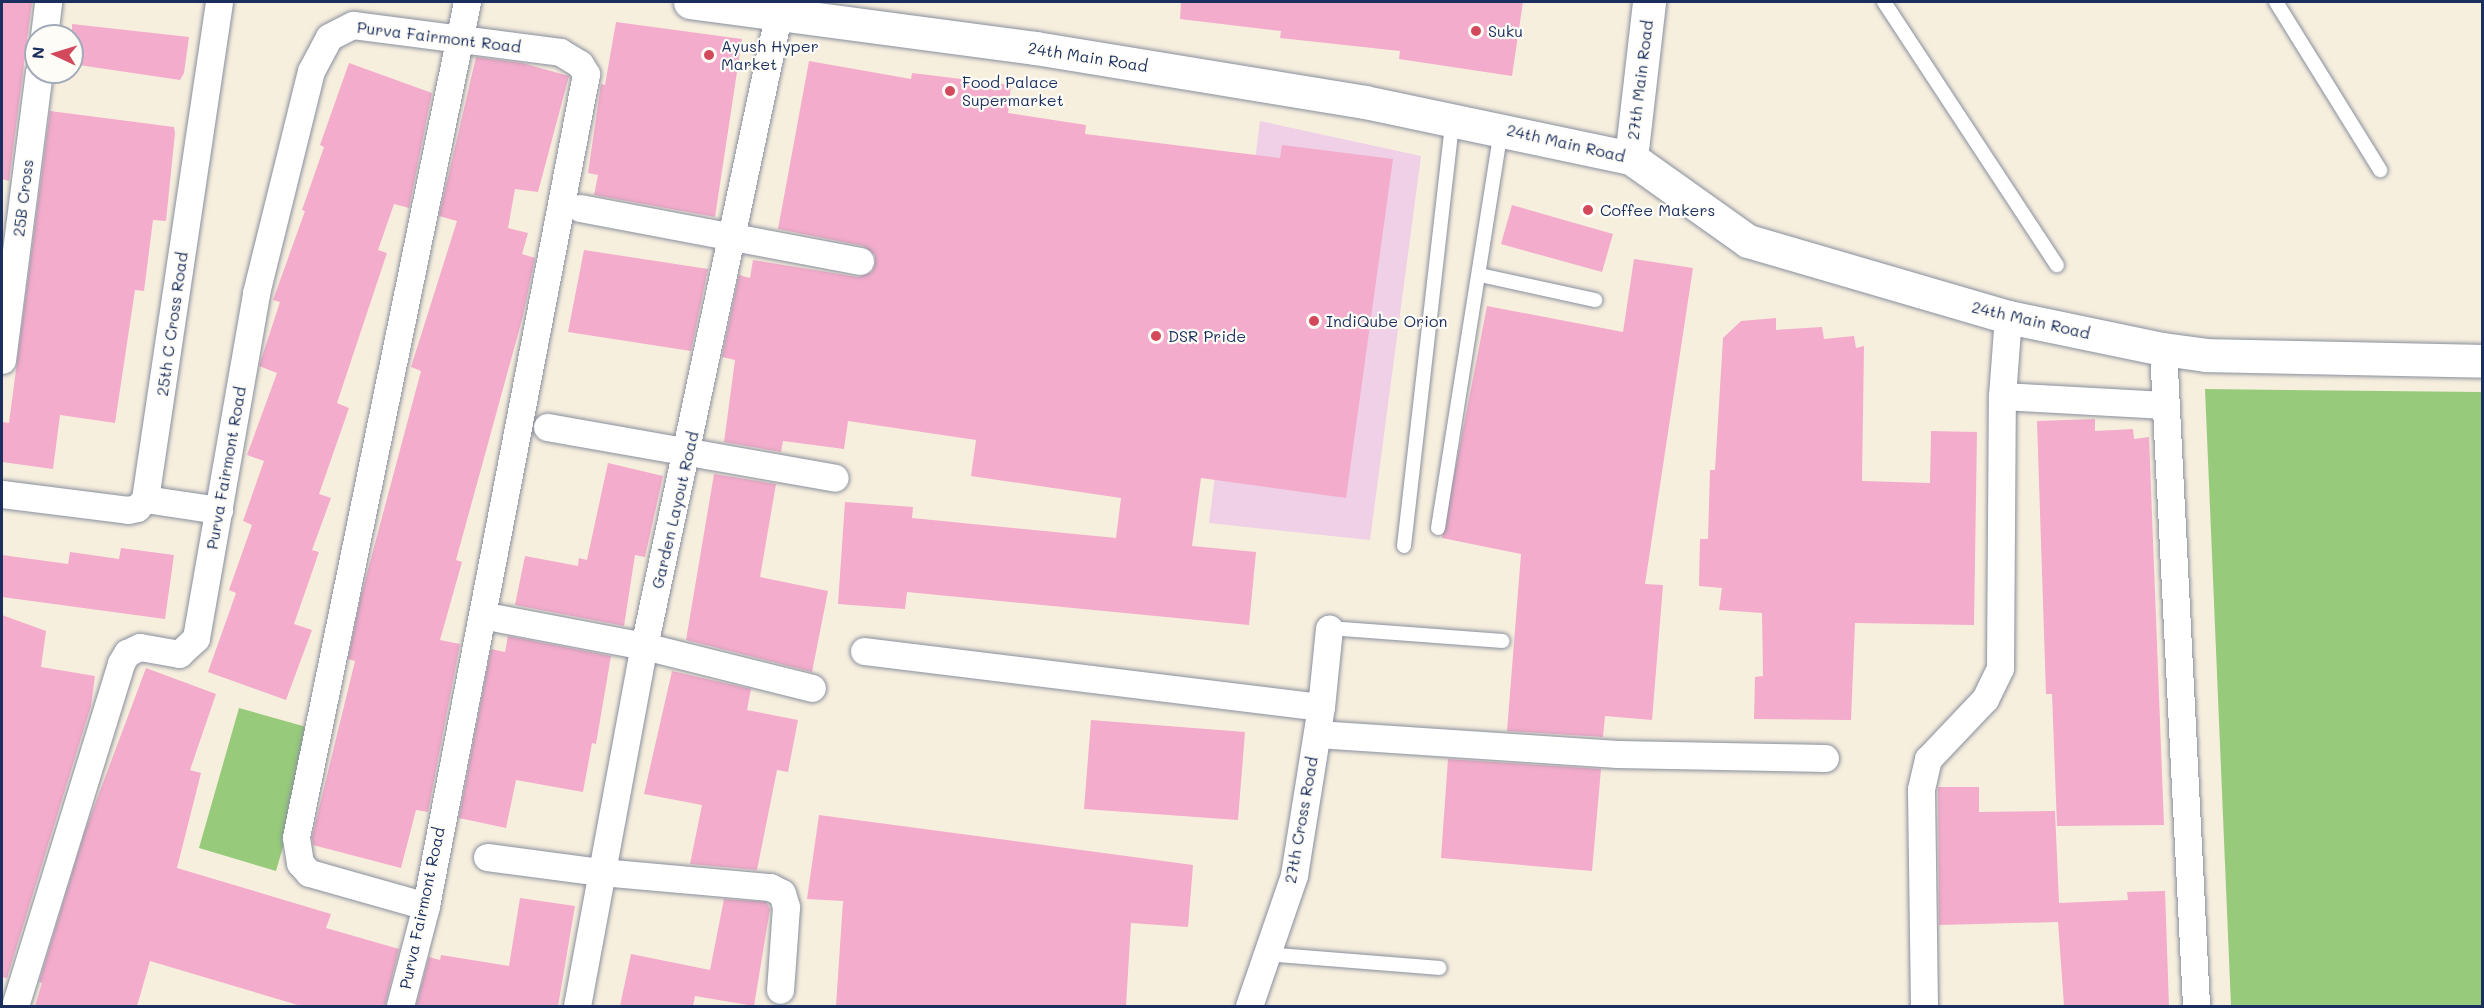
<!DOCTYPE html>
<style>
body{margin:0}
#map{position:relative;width:2484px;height:1008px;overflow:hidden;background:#f7efde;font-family:Mali,sans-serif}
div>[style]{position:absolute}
.built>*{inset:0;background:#efd0e6}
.green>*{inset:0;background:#97ca7b}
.building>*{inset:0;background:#f3accb}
.roads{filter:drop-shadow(0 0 2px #898f9e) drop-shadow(0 0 2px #898f9e)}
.service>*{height:14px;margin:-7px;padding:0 7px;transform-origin:7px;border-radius:7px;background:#fff}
.minor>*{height:27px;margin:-13.5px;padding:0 13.5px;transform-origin:13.5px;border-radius:13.5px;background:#fff}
.tertiary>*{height:33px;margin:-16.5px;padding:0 16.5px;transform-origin:16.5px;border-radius:16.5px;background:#fff}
.dots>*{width:16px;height:16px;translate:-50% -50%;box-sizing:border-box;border:3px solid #fdfcf7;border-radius:50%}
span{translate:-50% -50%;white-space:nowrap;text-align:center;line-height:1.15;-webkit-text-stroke:4.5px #fdfcf7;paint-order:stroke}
.poi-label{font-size:16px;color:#1b2f5e}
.left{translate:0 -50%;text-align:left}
.street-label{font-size:16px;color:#1b2f5e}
.frame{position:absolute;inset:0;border:3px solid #1b2f5e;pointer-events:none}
.north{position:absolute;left:24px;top:24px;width:60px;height:60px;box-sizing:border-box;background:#fdfcf7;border:2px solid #a3aaba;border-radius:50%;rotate:274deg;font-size:16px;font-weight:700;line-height:24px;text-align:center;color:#1b2f5e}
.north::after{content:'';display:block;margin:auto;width:21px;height:27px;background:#d1495b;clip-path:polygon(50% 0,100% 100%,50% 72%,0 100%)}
</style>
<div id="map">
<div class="built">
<i style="clip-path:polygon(1260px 121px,1421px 156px,1370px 540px,1209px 523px)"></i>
</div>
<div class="green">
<i style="clip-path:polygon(2205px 389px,2482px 392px,2482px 1006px,2231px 1006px)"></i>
<i style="clip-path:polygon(239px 708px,317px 730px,276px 871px,199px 848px)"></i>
</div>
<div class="building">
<i style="clip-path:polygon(2px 2px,32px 2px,9px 181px,2px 179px)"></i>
<i style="clip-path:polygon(1181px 2px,1523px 2px,1512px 76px,1399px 59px,1400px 51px,1280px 38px,1281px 31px,1180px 19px)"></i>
<i style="clip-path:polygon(616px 22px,742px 39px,715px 217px,594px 195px,598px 175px,588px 173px,601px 84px,605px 85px)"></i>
<i style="clip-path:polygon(72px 24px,189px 37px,184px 73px,180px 80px,72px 64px)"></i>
<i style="clip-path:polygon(476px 57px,522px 63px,569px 76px,538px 192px,515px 189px,508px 228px,528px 233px,522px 254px,535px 258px,523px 316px,456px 560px,462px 562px,440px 640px,460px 644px,428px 812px,416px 810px,401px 868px,313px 845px,312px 837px,355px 661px,348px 659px,361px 596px,421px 371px,411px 367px,457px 221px,439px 216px)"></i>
<i style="clip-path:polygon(809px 61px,911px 79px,912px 73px,1011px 85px,1008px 113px,1086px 125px,1085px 134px,1280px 158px,1282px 145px,1393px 159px,1346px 498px,1201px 478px,1192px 546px,1256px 552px,1249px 625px,907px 592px,905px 609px,838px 604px,845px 502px,913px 507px,912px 518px,1116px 538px,1121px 498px,971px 476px,976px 440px,848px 421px,844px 449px,783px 441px,781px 452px,724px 442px,735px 360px,722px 357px,739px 275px,750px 278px,753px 260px,858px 277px,872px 272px,875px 264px,875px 255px,863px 246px,778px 229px)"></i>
<i style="clip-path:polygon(349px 63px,432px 93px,409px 208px,394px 204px,378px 250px,387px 253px,337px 403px,349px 408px,319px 494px,331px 498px,312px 550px,319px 552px,294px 624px,312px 630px,286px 700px,208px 672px,236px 593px,229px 590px,252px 525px,243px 521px,264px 461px,247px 455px,277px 373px,259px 366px,280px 302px,273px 300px,305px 211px,302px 210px,324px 147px,320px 145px)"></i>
<i style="clip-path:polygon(50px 111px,174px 127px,175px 133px,166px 221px,153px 220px,144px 291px,135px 290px,115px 423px,60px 415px,53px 469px,2px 462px,2px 422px,9px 423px)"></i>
<i style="clip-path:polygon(1512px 205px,1613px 234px,1602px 272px,1501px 244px)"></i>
<i style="clip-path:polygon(584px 250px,708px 269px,691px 351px,568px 332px)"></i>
<i style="clip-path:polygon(1634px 259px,1693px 268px,1645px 584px,1663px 585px,1652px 720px,1605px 716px,1603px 737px,1507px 731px,1521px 554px,1442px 538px,1487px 306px,1623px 332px)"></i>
<i style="clip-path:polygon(1776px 318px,1776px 330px,1822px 327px,1824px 339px,1854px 336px,1856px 348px,1864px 346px,1862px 481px,1930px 483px,1931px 431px,1977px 432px,1974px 625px,1855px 623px,1851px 720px,1754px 719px,1755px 677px,1763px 676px,1762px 613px,1719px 610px,1722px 588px,1699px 586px,1700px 539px,1708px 539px,1710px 470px,1715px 470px,1723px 338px,1741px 321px)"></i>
<i style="clip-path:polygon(2095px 419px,2095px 431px,2133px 429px,2134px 439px,2149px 437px,2164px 825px,2057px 826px,2052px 694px,2046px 694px,2037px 421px)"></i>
<i style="clip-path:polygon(608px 463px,663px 476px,645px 557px,635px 555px,624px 626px,515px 605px,525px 556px,578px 566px,579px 558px,587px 560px)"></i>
<i style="clip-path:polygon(714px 474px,776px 484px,760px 577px,828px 591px,812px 672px,686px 640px)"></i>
<i style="clip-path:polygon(121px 548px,174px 555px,165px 619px,2px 597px,2px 555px,68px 564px,70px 552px,119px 559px)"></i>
<i style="clip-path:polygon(2px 615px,46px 631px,41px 667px,95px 676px,91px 706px,7px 978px,2px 977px)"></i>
<i style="clip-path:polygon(508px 636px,611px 656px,596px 744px,592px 743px,583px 792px,516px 780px,506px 828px,459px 818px,491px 649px,505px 652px)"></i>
<i style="clip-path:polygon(146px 668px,216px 694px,190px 770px,201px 773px,177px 868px,331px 914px,326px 928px,399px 949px,385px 1006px,301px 1006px,150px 961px,137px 1006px,35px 1006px,42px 983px,39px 982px,85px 831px)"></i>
<i style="clip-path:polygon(672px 671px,751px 689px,747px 710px,798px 720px,788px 772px,777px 770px,757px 870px,690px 864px,702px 805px,644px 794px)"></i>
<i style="clip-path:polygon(1091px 720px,1245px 732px,1238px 820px,1084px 809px)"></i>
<i style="clip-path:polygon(1448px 759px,1601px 769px,1592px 871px,1441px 858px)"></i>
<i style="clip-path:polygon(1938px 787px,1979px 787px,1979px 812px,2055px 811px,2059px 903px,2128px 900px,2127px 892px,2165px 891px,2169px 1006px,2064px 1006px,2058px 922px,1939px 925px)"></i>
<i style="clip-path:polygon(819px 815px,1193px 865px,1188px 927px,1131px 923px,1126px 1006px,836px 1006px,843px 901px,807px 899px)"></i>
<i style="clip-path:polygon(520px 898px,575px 906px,558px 1006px,416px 1006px,429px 957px,440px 960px,441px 955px,509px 966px)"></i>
<i style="clip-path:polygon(724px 899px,766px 902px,770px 909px,754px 1006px,695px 996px,693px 1006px,620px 1006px,631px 954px,710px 970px)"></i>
</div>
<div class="roads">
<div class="service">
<i style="left:1884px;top:2px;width:315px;rotate:56.7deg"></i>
<i style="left:2276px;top:2px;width:198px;rotate:58.2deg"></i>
<i style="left:1480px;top:275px;width:118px;rotate:12.3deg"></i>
<i style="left:1438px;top:528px;width:403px;rotate:-81deg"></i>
<i style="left:1404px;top:546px;width:430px;rotate:-83.5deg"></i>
<i style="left:1329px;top:628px;width:174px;rotate:4.3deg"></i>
<i style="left:1266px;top:954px;width:174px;rotate:4.6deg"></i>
</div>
<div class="minor">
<i style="left:44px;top:36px;width:34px;rotate:-83deg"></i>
<i style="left:580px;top:208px;width:285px;rotate:10.7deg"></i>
<i style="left:2163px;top:349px;width:658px;rotate:87.12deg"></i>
<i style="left:2px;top:360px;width:290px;rotate:-82.7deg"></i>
<i style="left:2002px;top:396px;width:163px;rotate:3.2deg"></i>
<i style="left:547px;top:427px;width:292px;rotate:10deg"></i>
<i style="left:2px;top:494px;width:127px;rotate:7.2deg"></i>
<i style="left:128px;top:510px;width:9px;rotate:-13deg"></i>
<i style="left:137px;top:508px;width:12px;rotate:-48deg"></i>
<i style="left:145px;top:499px;width:502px;rotate:-81.53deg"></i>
<i style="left:145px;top:499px;width:75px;rotate:8.5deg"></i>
<i style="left:497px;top:618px;width:150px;rotate:10.8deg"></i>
<i style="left:644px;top:646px;width:173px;rotate:14deg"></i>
<i style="left:864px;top:651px;width:460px;rotate:7deg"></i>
<i style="left:1317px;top:734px;width:301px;rotate:3.8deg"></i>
<i style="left:1617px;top:754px;width:208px;rotate:1.1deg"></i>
<i style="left:487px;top:857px;width:115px;rotate:7.5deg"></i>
<i style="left:601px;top:872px;width:170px;rotate:5.1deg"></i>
<i style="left:770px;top:887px;width:13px;rotate:27deg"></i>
<i style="left:782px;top:893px;width:15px;rotate:74deg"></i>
<i style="left:786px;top:907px;width:83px;rotate:94.1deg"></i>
<i style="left:426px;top:906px;width:122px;rotate:-164.2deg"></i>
<i style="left:309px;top:873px;width:13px;rotate:-132deg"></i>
<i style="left:300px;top:863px;width:26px;rotate:-99deg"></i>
<i style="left:296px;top:837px;width:852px;rotate:-78.43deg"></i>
<i style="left:15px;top:1006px;width:359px;rotate:-72.8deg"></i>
<i style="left:121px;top:663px;width:12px;rotate:-59deg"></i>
<i style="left:127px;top:653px;width:14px;rotate:-25deg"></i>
<i style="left:140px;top:647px;width:40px;rotate:10deg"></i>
<i style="left:179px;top:654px;width:23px;rotate:-43deg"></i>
<i style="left:196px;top:638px;width:350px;rotate:-80.1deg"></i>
<i style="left:256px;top:293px;width:229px;rotate:-76.1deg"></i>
<i style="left:311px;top:71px;width:38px;rotate:-62deg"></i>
<i style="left:329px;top:37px;width:27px;rotate:-27deg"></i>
<i style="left:353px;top:25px;width:209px;rotate:7.4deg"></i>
<i style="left:560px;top:52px;width:23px;rotate:31deg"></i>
<i style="left:580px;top:64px;width:12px;rotate:59deg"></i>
<i style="left:586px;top:74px;width:847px;rotate:100.89deg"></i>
<i style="left:426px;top:906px;width:103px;rotate:104.6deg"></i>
<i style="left:577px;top:1006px;width:366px;rotate:-79.5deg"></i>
<i style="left:644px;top:646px;width:644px;rotate:-77.99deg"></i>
<i style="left:1249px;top:1006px;width:139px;rotate:-71deg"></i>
<i style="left:1294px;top:875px;width:170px;rotate:-80.9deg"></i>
<i style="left:1321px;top:707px;width:79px;rotate:-84.2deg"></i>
<i style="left:1924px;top:1006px;width:217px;rotate:-90.8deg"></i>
<i style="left:1921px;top:789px;width:31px;rotate:-77deg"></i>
<i style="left:1928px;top:759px;width:83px;rotate:-46.5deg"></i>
<i style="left:1985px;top:699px;width:34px;rotate:-64deg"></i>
<i style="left:2000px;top:668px;width:272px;rotate:-89.6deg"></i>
<i style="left:2002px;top:396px;width:79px;rotate:-85.7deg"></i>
</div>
<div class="tertiary">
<i style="left:690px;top:2px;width:348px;rotate:7.6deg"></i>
<i style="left:1035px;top:48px;width:334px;rotate:9.3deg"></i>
<i style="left:1365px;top:102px;width:272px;rotate:11.9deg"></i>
<i style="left:1631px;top:158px;width:143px;rotate:35.4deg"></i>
<i style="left:1748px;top:241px;width:271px;rotate:16.3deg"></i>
<i style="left:2008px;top:317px;width:158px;rotate:11.7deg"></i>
<i style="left:2163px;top:349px;width:43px;rotate:7.9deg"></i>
<i style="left:2206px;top:355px;width:276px;rotate:1.2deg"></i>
<i style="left:1631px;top:158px;width:157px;rotate:-83.4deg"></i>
</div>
</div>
<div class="dots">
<i style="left:1476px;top:31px;background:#d1495b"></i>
<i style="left:709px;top:55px;background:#d1495b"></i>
<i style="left:950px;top:91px;background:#d1495b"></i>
<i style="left:1588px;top:210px;background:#d1495b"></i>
<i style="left:1314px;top:321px;background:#d1495b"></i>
<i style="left:1156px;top:336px;background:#d1495b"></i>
</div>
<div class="poi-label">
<span class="left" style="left:1488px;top:31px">Suku</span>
<span class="left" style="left:721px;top:55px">Ayush Hyper<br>Market</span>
<span class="left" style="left:962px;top:91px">Food Palace<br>Supermarket</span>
<span class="left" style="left:1600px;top:210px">Coffee Makers</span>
<span class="left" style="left:1326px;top:321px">IndiQube Orion</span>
<span class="left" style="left:1168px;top:336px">DSR Pride</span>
</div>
<div class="street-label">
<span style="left:439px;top:37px;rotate:7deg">Purva Fairmont Road</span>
<span style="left:1088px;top:57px;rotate:9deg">24th Main Road</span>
<span style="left:1640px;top:80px;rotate:-83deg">27th Main Road</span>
<span style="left:1566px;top:143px;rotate:13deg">24th Main Road</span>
<span style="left:23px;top:198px;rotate:-83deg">25B Cross</span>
<span style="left:2031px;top:320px;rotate:13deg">24th Main Road</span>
<span style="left:172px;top:324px;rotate:-82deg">25th C Cross Road</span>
<span style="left:226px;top:468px;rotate:-80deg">Purva Fairmont Road</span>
<span style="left:675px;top:510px;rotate:-77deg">Garden Layout Road</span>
<span style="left:1301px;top:820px;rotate:-80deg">27th Cross Road</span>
<span style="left:422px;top:908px;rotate:-78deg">Purva Fairmont Road</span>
</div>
<div class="frame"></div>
<div class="north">N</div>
</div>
